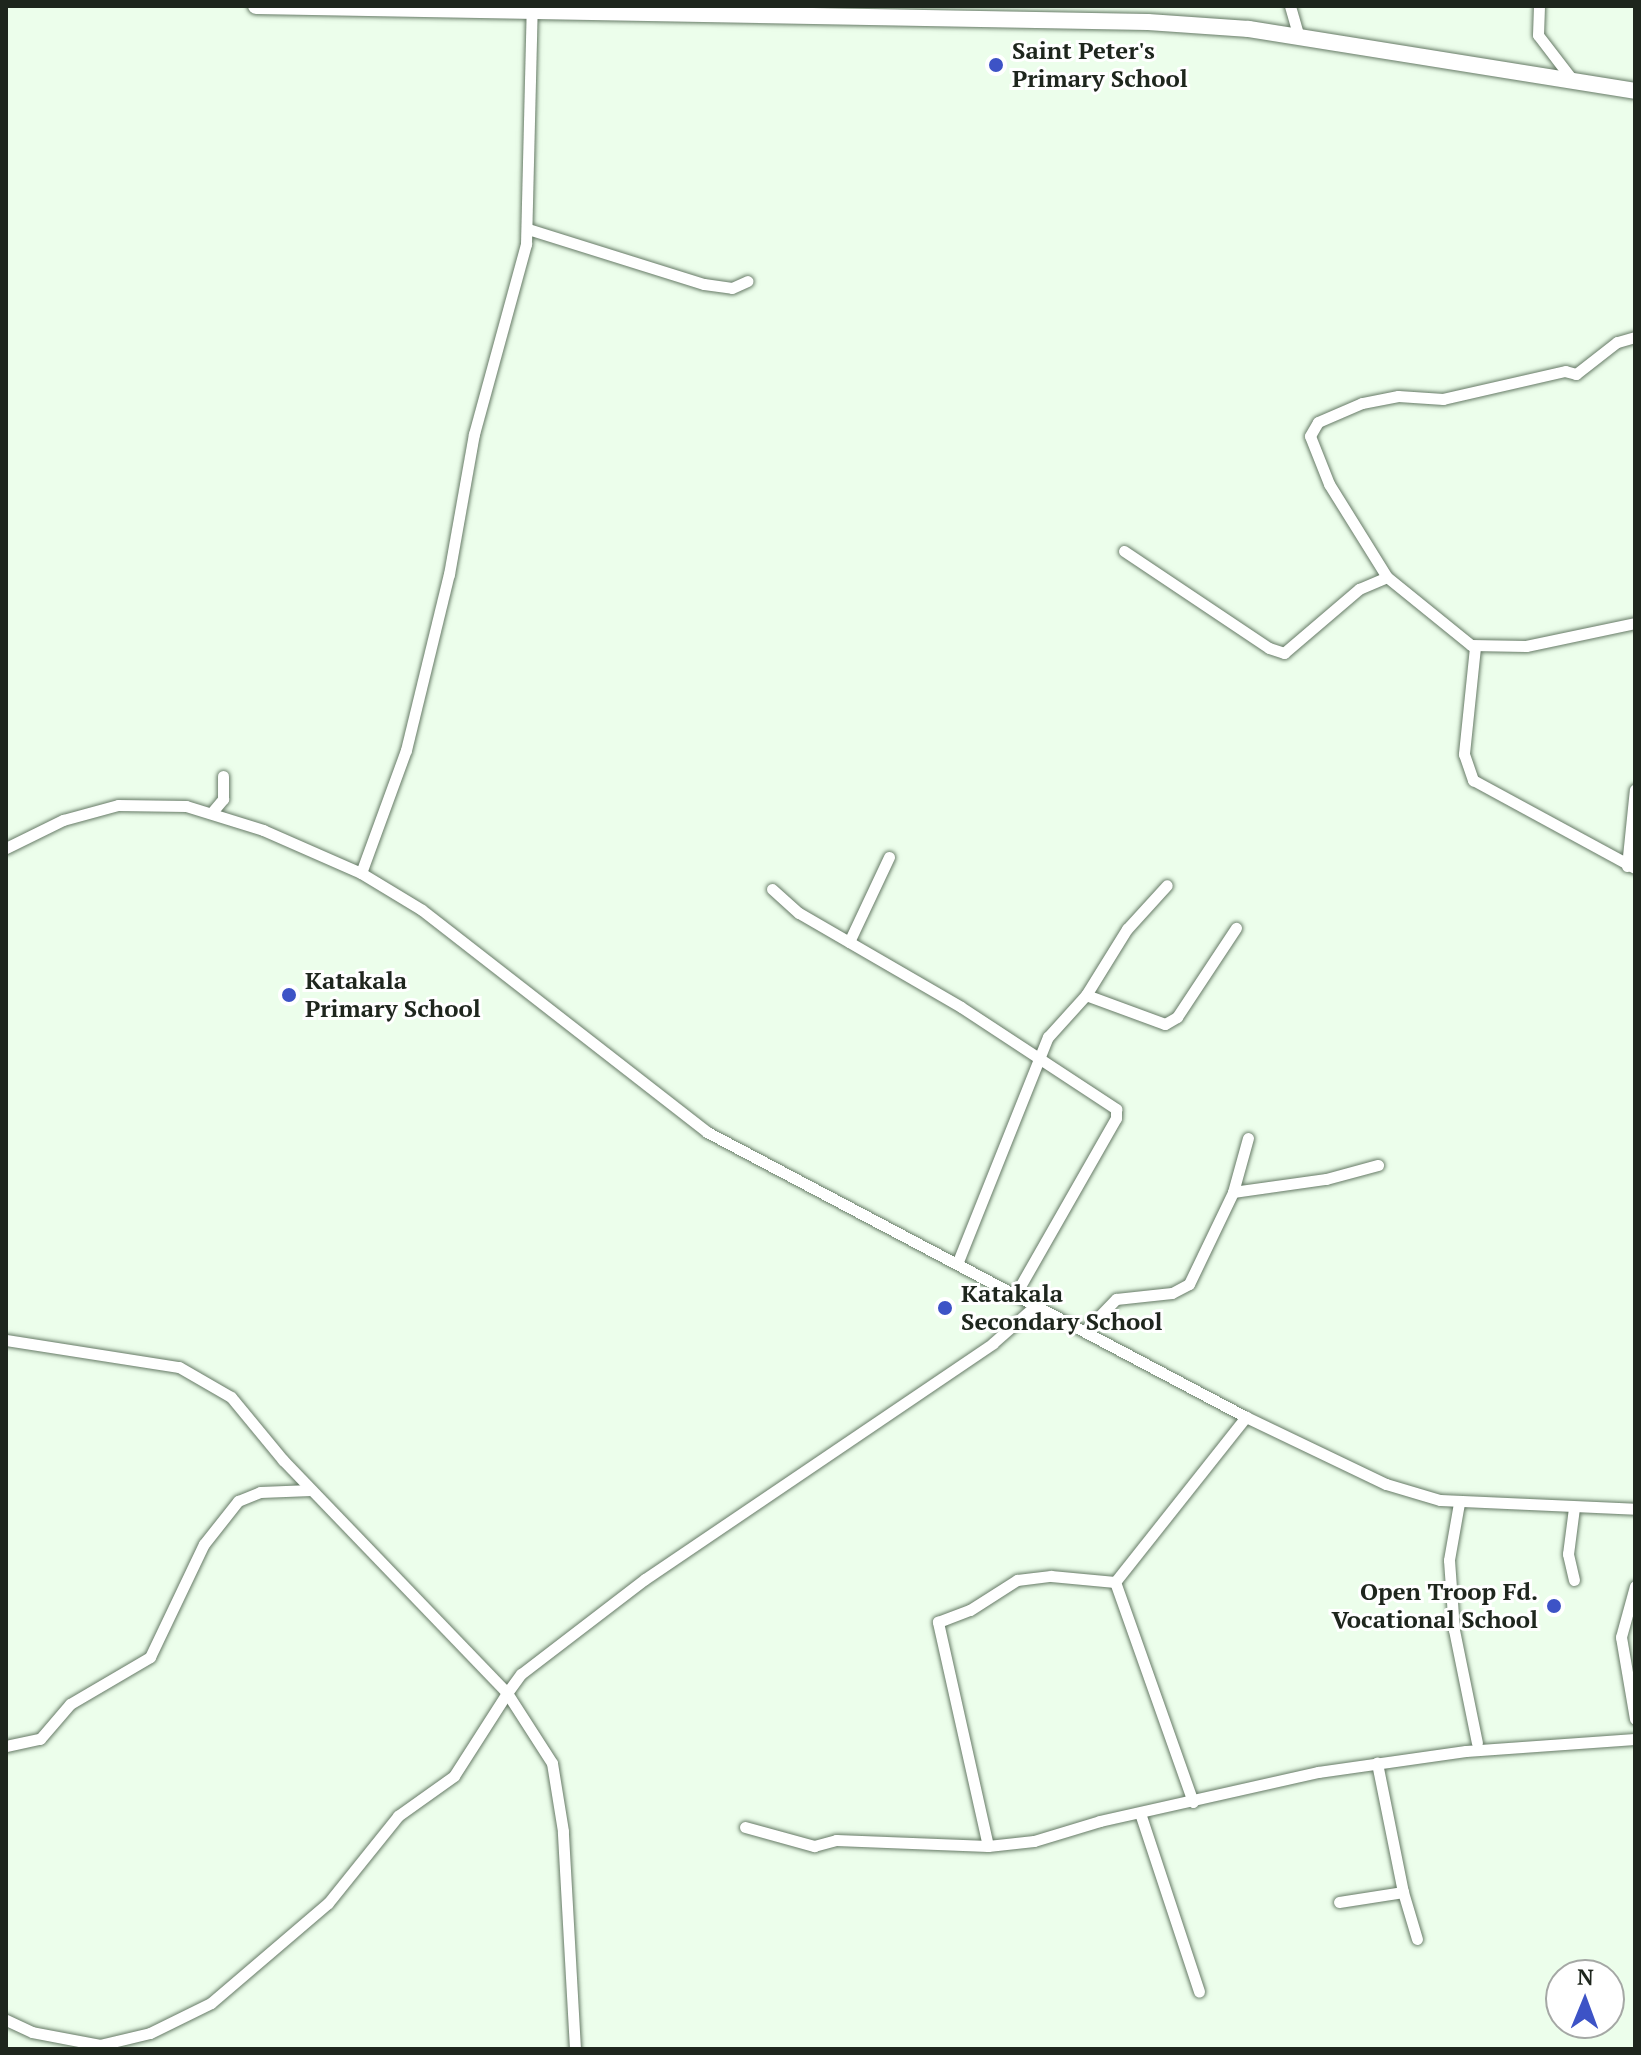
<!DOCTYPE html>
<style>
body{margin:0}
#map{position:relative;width:1641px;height:2055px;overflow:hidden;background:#ecfeeb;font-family:"PT Serif",serif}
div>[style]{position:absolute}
.roads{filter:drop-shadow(0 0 2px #667a66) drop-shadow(0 0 2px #667a66)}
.minor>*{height:11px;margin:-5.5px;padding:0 5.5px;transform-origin:5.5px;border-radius:5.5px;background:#fff}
.primary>*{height:16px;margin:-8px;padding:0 8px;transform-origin:8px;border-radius:8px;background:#fff}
.dots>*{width:22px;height:22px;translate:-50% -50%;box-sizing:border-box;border:4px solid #fff;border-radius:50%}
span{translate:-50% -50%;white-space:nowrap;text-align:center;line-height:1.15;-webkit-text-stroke:6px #fff;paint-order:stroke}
.poi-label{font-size:24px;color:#1e261d;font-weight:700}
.left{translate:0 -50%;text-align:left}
.right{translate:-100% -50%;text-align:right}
.frame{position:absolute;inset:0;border:8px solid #1e261d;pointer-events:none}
.north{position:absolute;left:1545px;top:1959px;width:80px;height:80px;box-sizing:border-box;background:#fff;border:2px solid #a5a8a5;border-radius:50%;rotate:1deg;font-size:22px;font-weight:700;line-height:32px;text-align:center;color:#1e261d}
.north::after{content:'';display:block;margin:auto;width:28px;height:36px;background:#3d53c6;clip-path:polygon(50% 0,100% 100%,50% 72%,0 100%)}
</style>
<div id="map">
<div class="roads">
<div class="minor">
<i style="left:1290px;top:6px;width:32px;rotate:74deg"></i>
<i style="left:1539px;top:6px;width:29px;rotate:92deg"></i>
<i style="left:1538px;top:35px;width:54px;rotate:52.5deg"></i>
<i style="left:528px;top:229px;width:184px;rotate:17.4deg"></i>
<i style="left:704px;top:284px;width:28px;rotate:8deg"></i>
<i style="left:732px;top:288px;width:17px;rotate:-24deg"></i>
<i style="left:1635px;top:337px;width:19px;rotate:164deg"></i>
<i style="left:1617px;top:342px;width:52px;rotate:142deg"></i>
<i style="left:1576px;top:374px;width:11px;rotate:-165deg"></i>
<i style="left:1565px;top:371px;width:125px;rotate:167.1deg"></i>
<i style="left:1443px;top:399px;width:45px;rotate:-176.2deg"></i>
<i style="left:1398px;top:396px;width:37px;rotate:169deg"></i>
<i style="left:1362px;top:403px;width:48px;rotate:156.6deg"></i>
<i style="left:1318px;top:422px;width:16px;rotate:120deg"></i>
<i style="left:1310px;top:436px;width:52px;rotate:68.4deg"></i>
<i style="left:1329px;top:484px;width:110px;rotate:58.1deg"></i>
<i style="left:1387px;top:577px;width:108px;rotate:39deg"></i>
<i style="left:1471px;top:645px;width:55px;rotate:1deg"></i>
<i style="left:1526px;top:646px;width:111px;rotate:-11.9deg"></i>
<i style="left:1124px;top:551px;width:174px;rotate:33.8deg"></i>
<i style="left:1269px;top:648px;width:16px;rotate:18deg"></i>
<i style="left:1284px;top:653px;width:99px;rotate:-40.5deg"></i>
<i style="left:1359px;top:589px;width:30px;rotate:-23deg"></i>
<i style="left:1475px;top:647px;width:108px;rotate:95.9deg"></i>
<i style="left:1464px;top:754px;width:28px;rotate:71deg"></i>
<i style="left:1473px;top:780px;width:184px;rotate:28.5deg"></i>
<i style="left:213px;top:811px;width:16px;rotate:-50deg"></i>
<i style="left:223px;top:799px;width:23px;rotate:-90deg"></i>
<i style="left:6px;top:848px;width:64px;rotate:-26.2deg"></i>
<i style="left:63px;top:820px;width:57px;rotate:-15.3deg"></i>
<i style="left:118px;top:805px;width:68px;rotate:0.8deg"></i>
<i style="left:186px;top:806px;width:81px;rotate:17.3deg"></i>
<i style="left:263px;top:830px;width:107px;rotate:23.7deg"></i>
<i style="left:361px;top:873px;width:71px;rotate:31.2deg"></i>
<i style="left:422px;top:910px;width:361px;rotate:37.9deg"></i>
<i style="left:707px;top:1132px;width:610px;rotate:27.87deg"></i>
<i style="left:1246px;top:1417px;width:155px;rotate:25.6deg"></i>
<i style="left:1386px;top:1484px;width:56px;rotate:16.5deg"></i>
<i style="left:1440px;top:1500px;width:195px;rotate:2.6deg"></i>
<i style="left:1627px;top:866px;width:77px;rotate:-84.1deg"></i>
<i style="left:361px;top:873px;width:131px;rotate:-69.9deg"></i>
<i style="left:406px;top:750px;width:181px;rotate:-76.3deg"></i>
<i style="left:449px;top:574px;width:142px;rotate:-79.9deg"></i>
<i style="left:474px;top:434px;width:197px;rotate:-74.7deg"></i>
<i style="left:526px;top:244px;width:238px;rotate:-88.6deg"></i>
<i style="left:772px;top:889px;width:36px;rotate:42deg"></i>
<i style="left:799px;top:913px;width:187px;rotate:30.1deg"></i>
<i style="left:961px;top:1007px;width:186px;rotate:33.3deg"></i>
<i style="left:1116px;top:1109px;width:9px;rotate:90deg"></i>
<i style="left:1116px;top:1118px;width:204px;rotate:119.7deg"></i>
<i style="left:849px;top:942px;width:94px;rotate:-64.8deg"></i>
<i style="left:1086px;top:995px;width:84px;rotate:20.2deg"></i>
<i style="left:1165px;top:1024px;width:14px;rotate:-30deg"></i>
<i style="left:1177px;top:1017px;width:107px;rotate:-56.5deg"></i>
<i style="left:1233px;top:1192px;width:94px;rotate:-8deg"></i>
<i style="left:1326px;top:1179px;width:54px;rotate:-15.1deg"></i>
<i style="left:957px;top:1264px;width:245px;rotate:-68.2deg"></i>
<i style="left:1048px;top:1037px;width:57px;rotate:-47.9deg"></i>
<i style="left:1086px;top:995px;width:78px;rotate:-58.2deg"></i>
<i style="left:1127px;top:929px;width:59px;rotate:-47.7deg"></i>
<i style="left:1085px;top:1331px;width:45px;rotate:-45.9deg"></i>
<i style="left:1116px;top:1299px;width:56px;rotate:-6.1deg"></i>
<i style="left:1172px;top:1293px;width:19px;rotate:-28deg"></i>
<i style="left:1189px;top:1284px;width:102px;rotate:-64.4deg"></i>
<i style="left:1233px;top:1192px;width:56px;rotate:-74.5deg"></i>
<i style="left:6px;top:1340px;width:175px;rotate:8.9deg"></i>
<i style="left:179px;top:1367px;width:60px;rotate:30deg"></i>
<i style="left:231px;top:1397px;width:82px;rotate:50.5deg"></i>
<i style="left:283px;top:1460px;width:323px;rotate:46.1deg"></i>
<i style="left:507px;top:1693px;width:98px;rotate:122.6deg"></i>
<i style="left:454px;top:1776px;width:69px;rotate:144.5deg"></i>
<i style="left:398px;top:1816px;width:112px;rotate:128.8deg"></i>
<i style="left:328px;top:1903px;width:154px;rotate:139.5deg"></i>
<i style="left:211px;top:2003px;width:68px;rotate:153.8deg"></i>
<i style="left:150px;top:2033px;width:51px;rotate:166.5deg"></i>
<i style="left:100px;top:2045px;width:69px;rotate:-169.2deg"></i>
<i style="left:32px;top:2032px;width:29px;rotate:-155deg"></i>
<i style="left:1459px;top:1503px;width:58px;rotate:100deg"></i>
<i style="left:1449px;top:1560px;width:70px;rotate:85.9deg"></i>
<i style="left:1454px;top:1630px;width:115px;rotate:78.5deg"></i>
<i style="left:1574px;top:1580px;width:27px;rotate:-103deg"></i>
<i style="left:1568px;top:1554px;width:46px;rotate:-82.6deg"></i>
<i style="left:1635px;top:1586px;width:53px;rotate:105.4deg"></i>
<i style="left:1621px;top:1637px;width:83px;rotate:80.3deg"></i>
<i style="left:6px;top:1746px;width:35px;rotate:-12deg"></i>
<i style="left:40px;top:1739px;width:46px;rotate:-49.4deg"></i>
<i style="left:70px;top:1704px;width:93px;rotate:-30.4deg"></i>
<i style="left:150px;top:1657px;width:125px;rotate:-64.5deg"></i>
<i style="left:204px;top:1544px;width:55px;rotate:-51.7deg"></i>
<i style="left:238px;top:1501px;width:24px;rotate:-22deg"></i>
<i style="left:260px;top:1492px;width:51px;rotate:-2.2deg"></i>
<i style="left:1193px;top:1802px;width:233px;rotate:-109.5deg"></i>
<i style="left:1115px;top:1582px;width:211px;rotate:-51.6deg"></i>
<i style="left:1140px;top:1813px;width:188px;rotate:71.7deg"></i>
<i style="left:745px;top:1827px;width:72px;rotate:15.4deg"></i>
<i style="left:814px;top:1846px;width:23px;rotate:-15deg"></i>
<i style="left:836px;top:1840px;width:152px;rotate:2.3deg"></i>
<i style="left:988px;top:1846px;width:46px;rotate:-6.2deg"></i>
<i style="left:1034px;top:1841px;width:69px;rotate:-16.9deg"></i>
<i style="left:1100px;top:1821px;width:223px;rotate:-12.7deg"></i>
<i style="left:1318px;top:1772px;width:149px;rotate:-8.1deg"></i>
<i style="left:1466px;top:1751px;width:169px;rotate:-4.1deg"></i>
<i style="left:988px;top:1846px;width:230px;rotate:-102.6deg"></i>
<i style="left:938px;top:1622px;width:34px;rotate:-21deg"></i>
<i style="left:970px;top:1610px;width:56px;rotate:-32.6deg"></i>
<i style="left:1017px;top:1580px;width:34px;rotate:-7deg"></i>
<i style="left:1051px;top:1576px;width:64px;rotate:5.4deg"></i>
<i style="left:1403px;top:1892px;width:49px;rotate:73.4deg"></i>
<i style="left:1339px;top:1902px;width:65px;rotate:-8.9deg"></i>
<i style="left:1403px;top:1892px;width:132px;rotate:-101.4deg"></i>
<i style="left:575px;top:2049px;width:218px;rotate:-93.2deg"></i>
<i style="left:563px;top:1831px;width:69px;rotate:-99.2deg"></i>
<i style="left:552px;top:1763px;width:83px;rotate:-122.7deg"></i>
<i style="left:507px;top:1693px;width:24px;rotate:-54deg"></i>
<i style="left:521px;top:1674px;width:156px;rotate:-37.5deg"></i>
<i style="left:645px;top:1579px;width:420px;rotate:-34.1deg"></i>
<i style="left:993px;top:1343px;width:56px;rotate:-41.4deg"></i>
</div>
<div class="primary">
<i style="left:256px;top:6px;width:892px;rotate:1.03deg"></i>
<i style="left:1148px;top:22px;width:101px;rotate:4deg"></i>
<i style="left:1249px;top:29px;width:391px;rotate:9.1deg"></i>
</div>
</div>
<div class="dots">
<i style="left:996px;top:65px;background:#3d53c6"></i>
<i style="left:289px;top:995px;background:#3d53c6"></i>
<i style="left:945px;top:1308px;background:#3d53c6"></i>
<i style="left:1554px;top:1606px;background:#3d53c6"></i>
</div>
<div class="poi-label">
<span class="left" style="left:1012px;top:65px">Saint Peter's<br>Primary School</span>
<span class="left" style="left:305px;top:995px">Katakala<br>Primary School</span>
<span class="left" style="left:961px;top:1308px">Katakala<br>Secondary School</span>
<span class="right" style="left:1538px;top:1606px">Open Troop Fd.<br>Vocational School</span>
</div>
<div class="frame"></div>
<div class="north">N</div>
</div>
